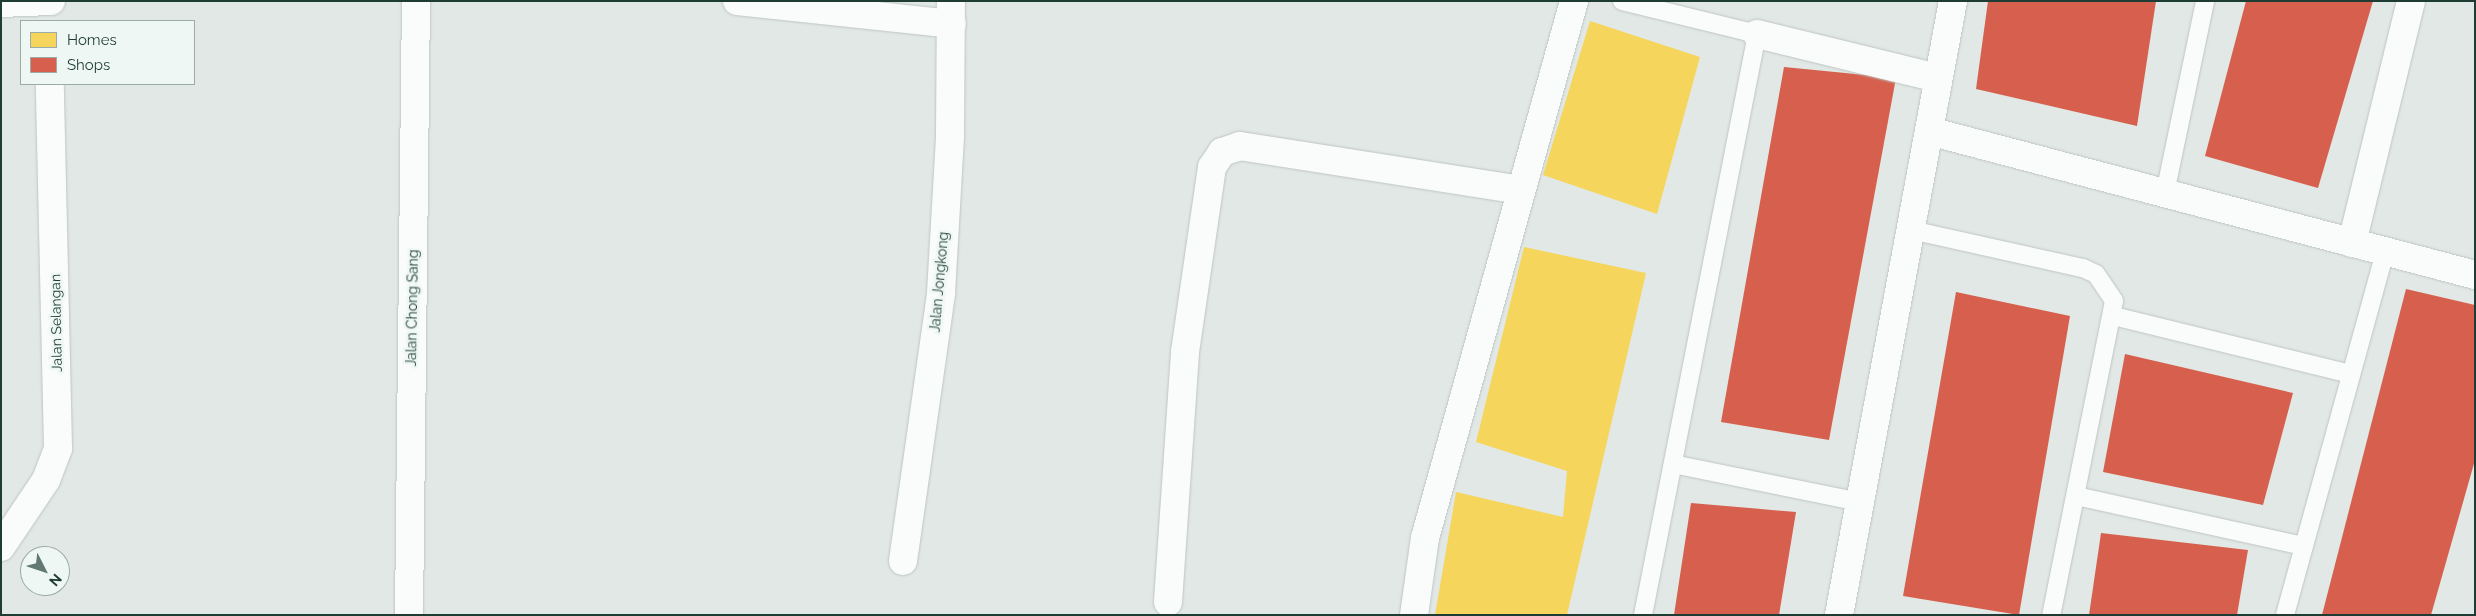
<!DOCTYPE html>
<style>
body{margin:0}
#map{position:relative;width:2476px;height:616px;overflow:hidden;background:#e1e8e5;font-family:Raleway,sans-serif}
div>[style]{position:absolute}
.homes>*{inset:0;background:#f6d55c}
.shops>*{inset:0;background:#d6604d}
.roads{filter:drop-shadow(0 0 1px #bec5c2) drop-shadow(0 0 1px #bec5c2)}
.service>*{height:18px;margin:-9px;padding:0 9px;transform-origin:9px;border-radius:9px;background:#fafcfb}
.minor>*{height:28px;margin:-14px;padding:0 14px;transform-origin:14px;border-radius:14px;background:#fafcfb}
span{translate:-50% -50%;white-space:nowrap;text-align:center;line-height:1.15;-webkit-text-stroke:5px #eef7f3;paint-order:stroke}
.street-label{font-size:14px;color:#1e3c34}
.frame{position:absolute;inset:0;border:2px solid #1e3c34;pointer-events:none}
.legend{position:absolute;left:20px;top:20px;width:175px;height:65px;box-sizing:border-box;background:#eef7f3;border:1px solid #9baca7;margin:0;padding:6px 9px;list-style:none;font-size:15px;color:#1e3c34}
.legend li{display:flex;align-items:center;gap:10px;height:25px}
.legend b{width:25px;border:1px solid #9baca7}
.north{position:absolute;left:20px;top:546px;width:50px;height:50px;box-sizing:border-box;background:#eef7f3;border:1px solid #9baca7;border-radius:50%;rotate:131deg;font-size:14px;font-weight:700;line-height:20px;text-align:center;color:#1e3c34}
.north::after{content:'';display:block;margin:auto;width:18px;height:22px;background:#627872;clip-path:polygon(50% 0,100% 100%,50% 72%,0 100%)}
</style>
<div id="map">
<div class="homes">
<i style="clip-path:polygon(1590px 21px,1700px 57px,1657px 214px,1543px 175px)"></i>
<i style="clip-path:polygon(1524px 247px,1646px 273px,1567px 615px,1435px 615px,1456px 492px,1563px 517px,1567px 471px,1476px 442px)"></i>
</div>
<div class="shops">
<i style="clip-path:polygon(1988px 1px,2156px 1px,2137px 126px,1976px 89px)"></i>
<i style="clip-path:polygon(2246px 1px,2373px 1px,2318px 188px,2205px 156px)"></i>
<i style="clip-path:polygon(1784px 67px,1896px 78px,1829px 440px,1721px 422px)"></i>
<i style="clip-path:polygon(2406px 289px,2475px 305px,2475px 460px,2431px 615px,2322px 615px)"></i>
<i style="clip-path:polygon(1956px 292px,2070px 316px,2019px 615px,1903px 596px)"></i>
<i style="clip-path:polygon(2125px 354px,2293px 393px,2263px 505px,2103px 472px)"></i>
<i style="clip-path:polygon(1691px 503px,1796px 512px,1779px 615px,1674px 615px)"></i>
<i style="clip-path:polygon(2101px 533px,2248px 550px,2237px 615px,2089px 615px)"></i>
</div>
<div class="roads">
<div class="service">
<i style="left:1622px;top:1px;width:139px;rotate:13.7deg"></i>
<i style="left:1757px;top:34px;width:592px;rotate:101.1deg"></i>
<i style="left:2165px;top:193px;width:196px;rotate:-78.2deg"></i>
<i style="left:1911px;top:230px;width:176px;rotate:12.5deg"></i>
<i style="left:2083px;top:268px;width:14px;rotate:25deg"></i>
<i style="left:2096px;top:274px;width:32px;rotate:56deg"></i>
<i style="left:2114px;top:301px;width:320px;rotate:101.3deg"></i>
<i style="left:2113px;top:316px;width:245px;rotate:13.7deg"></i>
<i style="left:1673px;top:464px;width:191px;rotate:11.5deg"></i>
<i style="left:2076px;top:496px;width:233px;rotate:12.4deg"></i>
<i style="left:2285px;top:615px;width:377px;rotate:-74.6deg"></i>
</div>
<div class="minor">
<i style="left:737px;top:1px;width:216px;rotate:6.1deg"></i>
<i style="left:1px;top:3px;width:50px;rotate:-2.3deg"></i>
<i style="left:1757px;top:34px;width:186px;rotate:13.7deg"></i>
<i style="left:1929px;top:131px;width:565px;rotate:14.77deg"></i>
<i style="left:2352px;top:243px;width:249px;rotate:-76.3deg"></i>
<i style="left:1px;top:547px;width:81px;rotate:-56.1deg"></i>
<i style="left:46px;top:480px;width:34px;rotate:-69deg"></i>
<i style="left:58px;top:448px;width:364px;rotate:-91.3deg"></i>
<i style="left:903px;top:561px;width:271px;rotate:-81.9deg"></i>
<i style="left:941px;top:293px;width:158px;rotate:-86.7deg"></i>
<i style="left:950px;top:135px;width:134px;rotate:-89.6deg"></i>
<i style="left:1168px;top:602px;width:251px;rotate:-86.1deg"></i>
<i style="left:1185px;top:352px;width:187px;rotate:-81.7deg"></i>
<i style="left:1212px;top:167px;width:18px;rotate:-56deg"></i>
<i style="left:1222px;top:152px;width:19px;rotate:-18deg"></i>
<i style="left:1240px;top:146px;width:284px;rotate:8.9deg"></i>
<i style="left:409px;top:615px;width:614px;rotate:-89.35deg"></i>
<i style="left:1414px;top:615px;width:78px;rotate:-81.9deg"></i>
<i style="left:1425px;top:538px;width:557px;rotate:-74.49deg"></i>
<i style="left:1839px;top:615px;width:624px;rotate:-79.48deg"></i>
</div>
</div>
<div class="street-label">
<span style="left:939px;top:282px;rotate:-85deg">Jalan Jongkong</span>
<span style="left:412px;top:308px;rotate:-89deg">Jalan Chong Sang</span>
<span style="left:56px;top:323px;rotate:-91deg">Jalan Selangan</span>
</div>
<div class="frame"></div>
<ul class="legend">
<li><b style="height:14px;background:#f6d55c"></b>Homes</li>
<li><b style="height:14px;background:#d6604d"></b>Shops</li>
</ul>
<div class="north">N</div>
</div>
